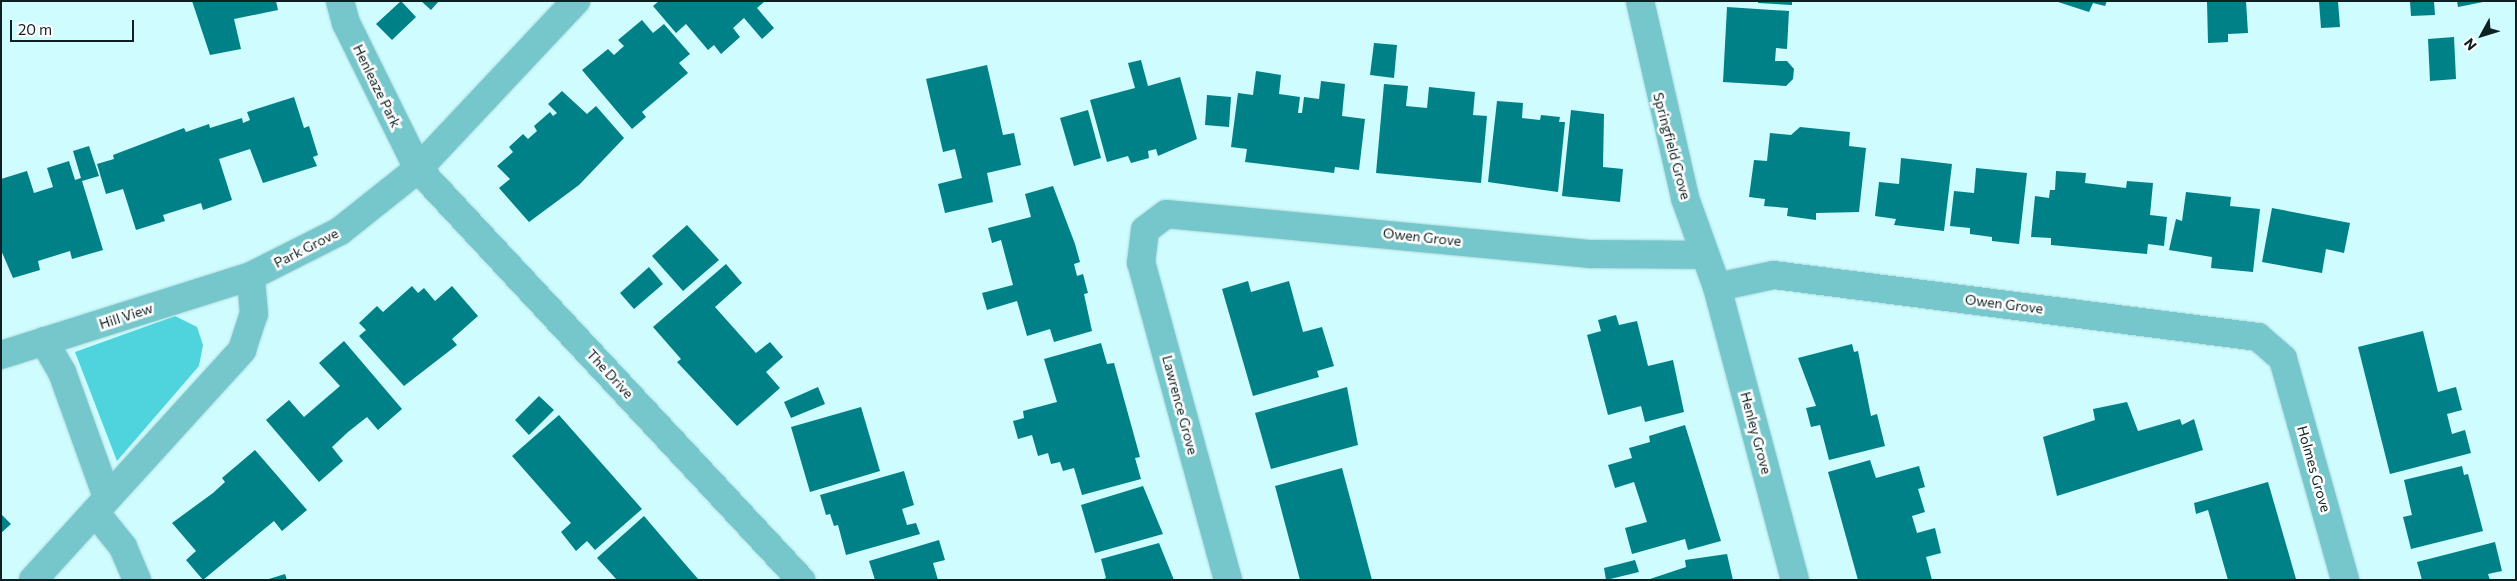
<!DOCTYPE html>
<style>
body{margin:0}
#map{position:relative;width:2517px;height:581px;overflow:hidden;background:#cefcff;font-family:Commissioner,sans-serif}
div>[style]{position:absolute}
.green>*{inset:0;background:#4fd4dd}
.building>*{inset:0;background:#008187}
.roads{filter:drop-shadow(0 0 1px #afd9db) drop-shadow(0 0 1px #afd9db)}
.minor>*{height:28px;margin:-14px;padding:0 14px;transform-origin:14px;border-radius:14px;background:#76c7cc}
span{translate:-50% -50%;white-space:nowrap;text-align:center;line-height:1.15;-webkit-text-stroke:5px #fff;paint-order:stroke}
.street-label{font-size:14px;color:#0e2021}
.frame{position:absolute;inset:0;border:2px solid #0e2021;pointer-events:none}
.north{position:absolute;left:2457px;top:10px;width:50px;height:50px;-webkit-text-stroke:4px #fff;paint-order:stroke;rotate:231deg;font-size:14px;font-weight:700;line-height:20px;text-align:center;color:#0e2021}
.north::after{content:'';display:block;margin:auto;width:18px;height:22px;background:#0e2021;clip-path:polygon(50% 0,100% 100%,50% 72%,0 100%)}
.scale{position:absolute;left:10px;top:20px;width:124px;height:22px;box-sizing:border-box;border:2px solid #0e2021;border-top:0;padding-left:6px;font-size:15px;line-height:18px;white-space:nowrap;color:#0e2021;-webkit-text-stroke:4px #fff;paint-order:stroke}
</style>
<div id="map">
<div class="green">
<i style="clip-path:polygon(175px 316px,197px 327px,203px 345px,199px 366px,117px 461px,75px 352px)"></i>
</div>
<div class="building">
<i style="clip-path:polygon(192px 1px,276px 1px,278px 10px,234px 19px,241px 49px,210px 55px)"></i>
<i style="clip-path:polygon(401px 1px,416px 17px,392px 40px,376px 24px)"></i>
<i style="clip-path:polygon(421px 1px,439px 1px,431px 10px)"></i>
<i style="clip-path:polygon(659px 1px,765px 1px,757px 8px,774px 28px,762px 39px,744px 18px,733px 28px,740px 37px,721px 54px,714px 45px,708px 50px,686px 24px,676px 33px,653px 6px)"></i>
<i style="clip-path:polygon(1758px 1px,1792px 1px,1792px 5px,1758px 3px)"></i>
<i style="clip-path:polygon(2055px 1px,2107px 1px,2105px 6px,2093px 3px,2089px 12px)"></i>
<i style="clip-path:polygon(2246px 1px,2248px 33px,2228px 34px,2228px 42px,2208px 43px,2207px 2px)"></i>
<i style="clip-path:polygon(2319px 1px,2338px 1px,2340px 27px,2321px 28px)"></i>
<i style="clip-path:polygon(2410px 1px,2434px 1px,2435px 15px,2411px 16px)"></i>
<i style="clip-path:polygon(2457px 1px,2483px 1px,2483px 2px,2458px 7px)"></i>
<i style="clip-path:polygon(1727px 7px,1789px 11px,1787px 49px,1776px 48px,1775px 61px,1787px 61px,1794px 69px,1793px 79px,1786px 86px,1723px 82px)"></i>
<i style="clip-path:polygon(642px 20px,653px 33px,664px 24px,690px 54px,679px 63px,688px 73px,642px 112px,646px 117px,632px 129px,582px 70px,608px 49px,614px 55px,624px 46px,618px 40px)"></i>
<i style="clip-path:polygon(2454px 37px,2456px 79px,2430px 81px,2428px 39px)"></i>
<i style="clip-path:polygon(1374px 43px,1397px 45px,1394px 78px,1370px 75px)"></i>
<i style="clip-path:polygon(1141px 60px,1148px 86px,1180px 77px,1197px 139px,1158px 156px,1156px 149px,1148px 151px,1149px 158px,1131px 163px,1128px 156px,1107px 162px,1090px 100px,1135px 88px,1128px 63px)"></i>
<i style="clip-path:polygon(987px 65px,1003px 135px,1014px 133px,1021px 165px,987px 173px,993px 202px,945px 213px,938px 184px,962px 178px,955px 149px,943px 152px,926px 79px)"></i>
<i style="clip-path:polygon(1256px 71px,1281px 75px,1279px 94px,1300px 97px,1298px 113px,1302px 113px,1304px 97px,1319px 99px,1321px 81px,1345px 84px,1342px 116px,1365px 119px,1359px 170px,1335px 167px,1334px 173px,1245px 162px,1247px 149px,1231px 147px,1238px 93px,1253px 95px)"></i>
<i style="clip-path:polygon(1384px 84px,1408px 86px,1406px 106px,1427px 108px,1429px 87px,1475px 92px,1473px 115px,1487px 116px,1481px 183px,1376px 173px)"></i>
<i style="clip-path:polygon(562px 91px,587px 114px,596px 106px,624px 138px,579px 185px,529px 222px,499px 188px,510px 179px,497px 166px,513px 152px,509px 147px,523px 134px,528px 139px,537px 131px,534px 126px,550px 112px,553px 116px,557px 113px,548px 104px)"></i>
<i style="clip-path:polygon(1207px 95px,1231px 97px,1229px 127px,1205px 125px)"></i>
<i style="clip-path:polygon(294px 97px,304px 128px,309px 126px,318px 155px,313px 157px,317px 166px,263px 183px,250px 149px,219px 159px,232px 200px,203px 210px,201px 203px,163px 215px,165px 221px,136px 230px,123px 189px,106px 194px,97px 164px,114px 159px,113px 155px,184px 128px,186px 132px,209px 124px,210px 128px,242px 118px,243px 123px,250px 120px,247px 112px)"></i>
<i style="clip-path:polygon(1497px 101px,1523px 103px,1522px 118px,1540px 120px,1541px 115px,1560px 117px,1559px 122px,1565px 122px,1558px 192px,1488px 182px)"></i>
<i style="clip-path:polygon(1088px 110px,1101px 158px,1074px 166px,1060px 118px)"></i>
<i style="clip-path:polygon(1571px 110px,1604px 114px,1603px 167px,1623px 169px,1620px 202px,1562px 196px)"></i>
<i style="clip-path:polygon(1800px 127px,1850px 132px,1849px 146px,1866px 148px,1859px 212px,1816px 213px,1816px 220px,1787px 216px,1788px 208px,1764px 206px,1765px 199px,1749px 197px,1754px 160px,1767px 161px,1770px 133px,1791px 135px)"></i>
<i style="clip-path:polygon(89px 146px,99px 176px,82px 181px,103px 250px,72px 259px,70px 251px,38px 261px,40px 270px,13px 278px,1px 250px,1px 179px,27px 171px,34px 193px,53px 187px,47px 168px,69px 161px,75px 180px,81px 178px,73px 151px)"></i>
<i style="clip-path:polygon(1901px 158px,1952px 164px,1944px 231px,1894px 225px,1896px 219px,1875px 216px,1879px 182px,1899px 184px)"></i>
<i style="clip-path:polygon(1976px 168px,2027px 173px,2019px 244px,1992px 241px,1992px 237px,1970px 234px,1970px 228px,1950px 226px,1954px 191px,1974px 193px)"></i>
<i style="clip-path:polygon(2056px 171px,2086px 173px,2085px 183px,2126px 188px,2127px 181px,2153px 183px,2150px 215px,2167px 217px,2164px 246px,2148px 244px,2147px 254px,2051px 245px,2051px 238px,2031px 237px,2035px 196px,2049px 198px,2050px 190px,2055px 190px)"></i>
<i style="clip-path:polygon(1053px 186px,1075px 244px,1080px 262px,1074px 264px,1077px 276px,1083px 274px,1088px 293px,1084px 294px,1092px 331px,1054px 342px,1050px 329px,1027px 336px,1017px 301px,987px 310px,982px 293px,1013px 285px,1001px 240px,992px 243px,988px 228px,1031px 217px,1025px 194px)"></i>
<i style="clip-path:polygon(2186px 192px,2231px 197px,2230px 206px,2260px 209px,2253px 272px,2211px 268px,2212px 257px,2169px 250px,2176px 219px,2182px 221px)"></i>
<i style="clip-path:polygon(2272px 208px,2350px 223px,2344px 253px,2326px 249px,2322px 273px,2262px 262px)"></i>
<i style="clip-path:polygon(687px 225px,719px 260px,683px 291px,652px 256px)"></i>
<i style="clip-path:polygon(726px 264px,742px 283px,715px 307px,756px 353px,770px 342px,783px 357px,766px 372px,780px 388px,737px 426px,677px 362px,681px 359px,653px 327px)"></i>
<i style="clip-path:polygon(649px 267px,663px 284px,634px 309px,620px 293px)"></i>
<i style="clip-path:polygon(1248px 281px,1251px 292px,1289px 281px,1303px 332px,1322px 327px,1334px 366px,1317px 371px,1319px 377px,1253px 396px,1222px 289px)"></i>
<i style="clip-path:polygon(412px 286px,418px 293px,424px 288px,435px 301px,452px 286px,478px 316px,452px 339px,457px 345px,404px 386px,359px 336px,366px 330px,359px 323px,377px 306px,383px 312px)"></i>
<i style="clip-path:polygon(1616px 315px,1619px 325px,1637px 321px,1648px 366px,1673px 360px,1684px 412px,1645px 422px,1641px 406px,1608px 415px,1587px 335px,1601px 331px,1598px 320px)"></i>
<i style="clip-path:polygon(2423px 331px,2438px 392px,2456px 387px,2462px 410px,2447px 414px,2452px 434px,2465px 430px,2471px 453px,2390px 474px,2358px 347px)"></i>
<i style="clip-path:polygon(344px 341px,402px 409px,378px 430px,367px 417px,348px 432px,332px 447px,343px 461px,319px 482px,266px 420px,289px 400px,304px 417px,340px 386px,319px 363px)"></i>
<i style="clip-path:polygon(1101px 343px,1107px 364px,1114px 363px,1140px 457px,1135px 458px,1141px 479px,1082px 495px,1074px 468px,1063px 471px,1060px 462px,1051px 464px,1048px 453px,1038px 456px,1032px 435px,1018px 439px,1013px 421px,1024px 418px,1023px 411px,1057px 402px,1044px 359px)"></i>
<i style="clip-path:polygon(1852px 344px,1854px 352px,1858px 351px,1871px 416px,1877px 414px,1885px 446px,1829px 460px,1820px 425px,1811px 427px,1806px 408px,1816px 406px,1798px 358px)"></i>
<i style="clip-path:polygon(818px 387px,825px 404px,791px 418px,784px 402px)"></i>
<i style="clip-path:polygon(1347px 387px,1358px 445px,1271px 469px,1255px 413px)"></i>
<i style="clip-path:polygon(539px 396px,554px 410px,529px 435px,515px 420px)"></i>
<i style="clip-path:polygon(2127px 402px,2138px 431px,2180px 419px,2182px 425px,2194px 419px,2203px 450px,2057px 496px,2043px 437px,2095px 420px,2093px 409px)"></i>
<i style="clip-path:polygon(861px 407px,880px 471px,810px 492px,791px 427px)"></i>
<i style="clip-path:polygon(559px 415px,642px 509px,595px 550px,587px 541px,576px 551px,561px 532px,571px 523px,512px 456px)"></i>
<i style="clip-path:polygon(1685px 425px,1721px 541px,1688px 550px,1685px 539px,1632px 554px,1625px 528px,1647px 522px,1634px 482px,1615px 488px,1608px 465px,1632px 458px,1629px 448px,1650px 442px,1649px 436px)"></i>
<i style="clip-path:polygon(255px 450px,307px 510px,282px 531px,274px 521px,203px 580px,186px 560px,196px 551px,172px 523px,213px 493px,225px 482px,222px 478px)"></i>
<i style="clip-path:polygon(1870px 460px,1876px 478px,1919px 466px,1925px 487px,1918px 489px,1925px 512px,1912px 516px,1917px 533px,1935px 528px,1941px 553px,1926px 557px,1932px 580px,1858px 580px,1828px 472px)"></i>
<i style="clip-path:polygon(2462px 466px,2464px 475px,2468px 474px,2483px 531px,2411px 549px,2403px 517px,2412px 515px,2404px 480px)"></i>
<i style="clip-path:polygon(1342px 468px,1372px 580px,1300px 580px,1275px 486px)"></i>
<i style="clip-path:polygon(904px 471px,914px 505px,902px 509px,907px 525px,916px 523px,920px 534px,846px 555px,838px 525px,834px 526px,830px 514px,826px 515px,820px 495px)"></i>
<i style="clip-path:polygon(2268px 482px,2296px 579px,2228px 580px,2208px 510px,2196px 514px,2194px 503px)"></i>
<i style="clip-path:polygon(1143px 486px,1163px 534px,1095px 553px,1081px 505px)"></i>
<i style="clip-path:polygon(1px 514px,11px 524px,1px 533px)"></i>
<i style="clip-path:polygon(644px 516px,685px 564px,699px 580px,617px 580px,597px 558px)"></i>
<i style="clip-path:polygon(939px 540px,945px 560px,933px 563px,938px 580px,875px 580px,869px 561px)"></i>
<i style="clip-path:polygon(2495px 542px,2502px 571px,2488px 574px,2490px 580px,2422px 580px,2417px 562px)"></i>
<i style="clip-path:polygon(1159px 543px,1174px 580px,1102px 580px,1106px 578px,1101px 559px)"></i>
<i style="clip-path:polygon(1727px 554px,1733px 580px,1647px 580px,1686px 567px,1685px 560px)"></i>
<i style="clip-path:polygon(1635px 560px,1639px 572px,1606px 580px,1604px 568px)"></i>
<i style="clip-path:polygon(285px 574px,287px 580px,270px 580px,269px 579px)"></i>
</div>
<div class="roads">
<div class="minor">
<i style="left:340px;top:1px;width:23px;rotate:75deg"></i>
<i style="left:346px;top:23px;width:163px;rotate:63.7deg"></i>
<i style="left:418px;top:169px;width:562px;rotate:47.02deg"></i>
<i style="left:1640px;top:1px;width:202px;rotate:77.1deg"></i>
<i style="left:1685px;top:198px;width:95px;rotate:70.2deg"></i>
<i style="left:1717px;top:287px;width:303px;rotate:75.1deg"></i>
<i style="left:1717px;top:287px;width:58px;rotate:-11.9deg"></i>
<i style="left:1774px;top:275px;width:488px;rotate:7.3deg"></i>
<i style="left:2258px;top:337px;width:33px;rotate:41deg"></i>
<i style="left:2283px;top:359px;width:230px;rotate:74.3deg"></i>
<i style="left:44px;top:341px;width:36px;rotate:60deg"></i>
<i style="left:62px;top:372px;width:133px;rotate:70.2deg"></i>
<i style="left:1px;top:355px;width:262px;rotate:-17.5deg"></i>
<i style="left:251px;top:276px;width:100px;rotate:-26.8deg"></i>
<i style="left:340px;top:231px;width:100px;rotate:-38.5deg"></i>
<i style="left:418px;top:169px;width:231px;rotate:-46.8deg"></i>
<i style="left:95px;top:512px;width:45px;rotate:51.3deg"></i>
<i style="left:123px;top:547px;width:36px;rotate:67deg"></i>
<i style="left:33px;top:580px;width:311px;rotate:-47.7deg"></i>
<i style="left:242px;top:350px;width:38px;rotate:-72deg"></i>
<i style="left:254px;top:314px;width:38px;rotate:-95deg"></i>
<i style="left:1228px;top:580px;width:329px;rotate:-105.3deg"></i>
<i style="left:1141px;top:263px;width:33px;rotate:-83deg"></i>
<i style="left:1145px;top:230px;width:26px;rotate:-37deg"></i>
<i style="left:1166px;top:214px;width:427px;rotate:5.4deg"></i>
<i style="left:1591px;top:254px;width:114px;rotate:0.5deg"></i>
</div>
</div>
<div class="street-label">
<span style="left:377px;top:86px;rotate:64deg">Henleaze Park</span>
<span style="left:1672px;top:146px;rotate:75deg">Springfield Grove</span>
<span style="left:1422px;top:237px;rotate:6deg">Owen Grove</span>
<span style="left:306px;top:248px;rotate:-27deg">Park Grove</span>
<span style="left:2004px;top:304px;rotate:7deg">Owen Grove</span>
<span style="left:126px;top:316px;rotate:-18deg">Hill View</span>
<span style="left:610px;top:374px;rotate:47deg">The Drive</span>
<span style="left:1180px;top:405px;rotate:75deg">Lawrence Grove</span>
<span style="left:1756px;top:433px;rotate:75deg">Henley Grove</span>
<span style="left:2314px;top:469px;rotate:74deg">Holmes Grove</span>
</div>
<div class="frame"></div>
<div class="north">N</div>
<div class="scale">20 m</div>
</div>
